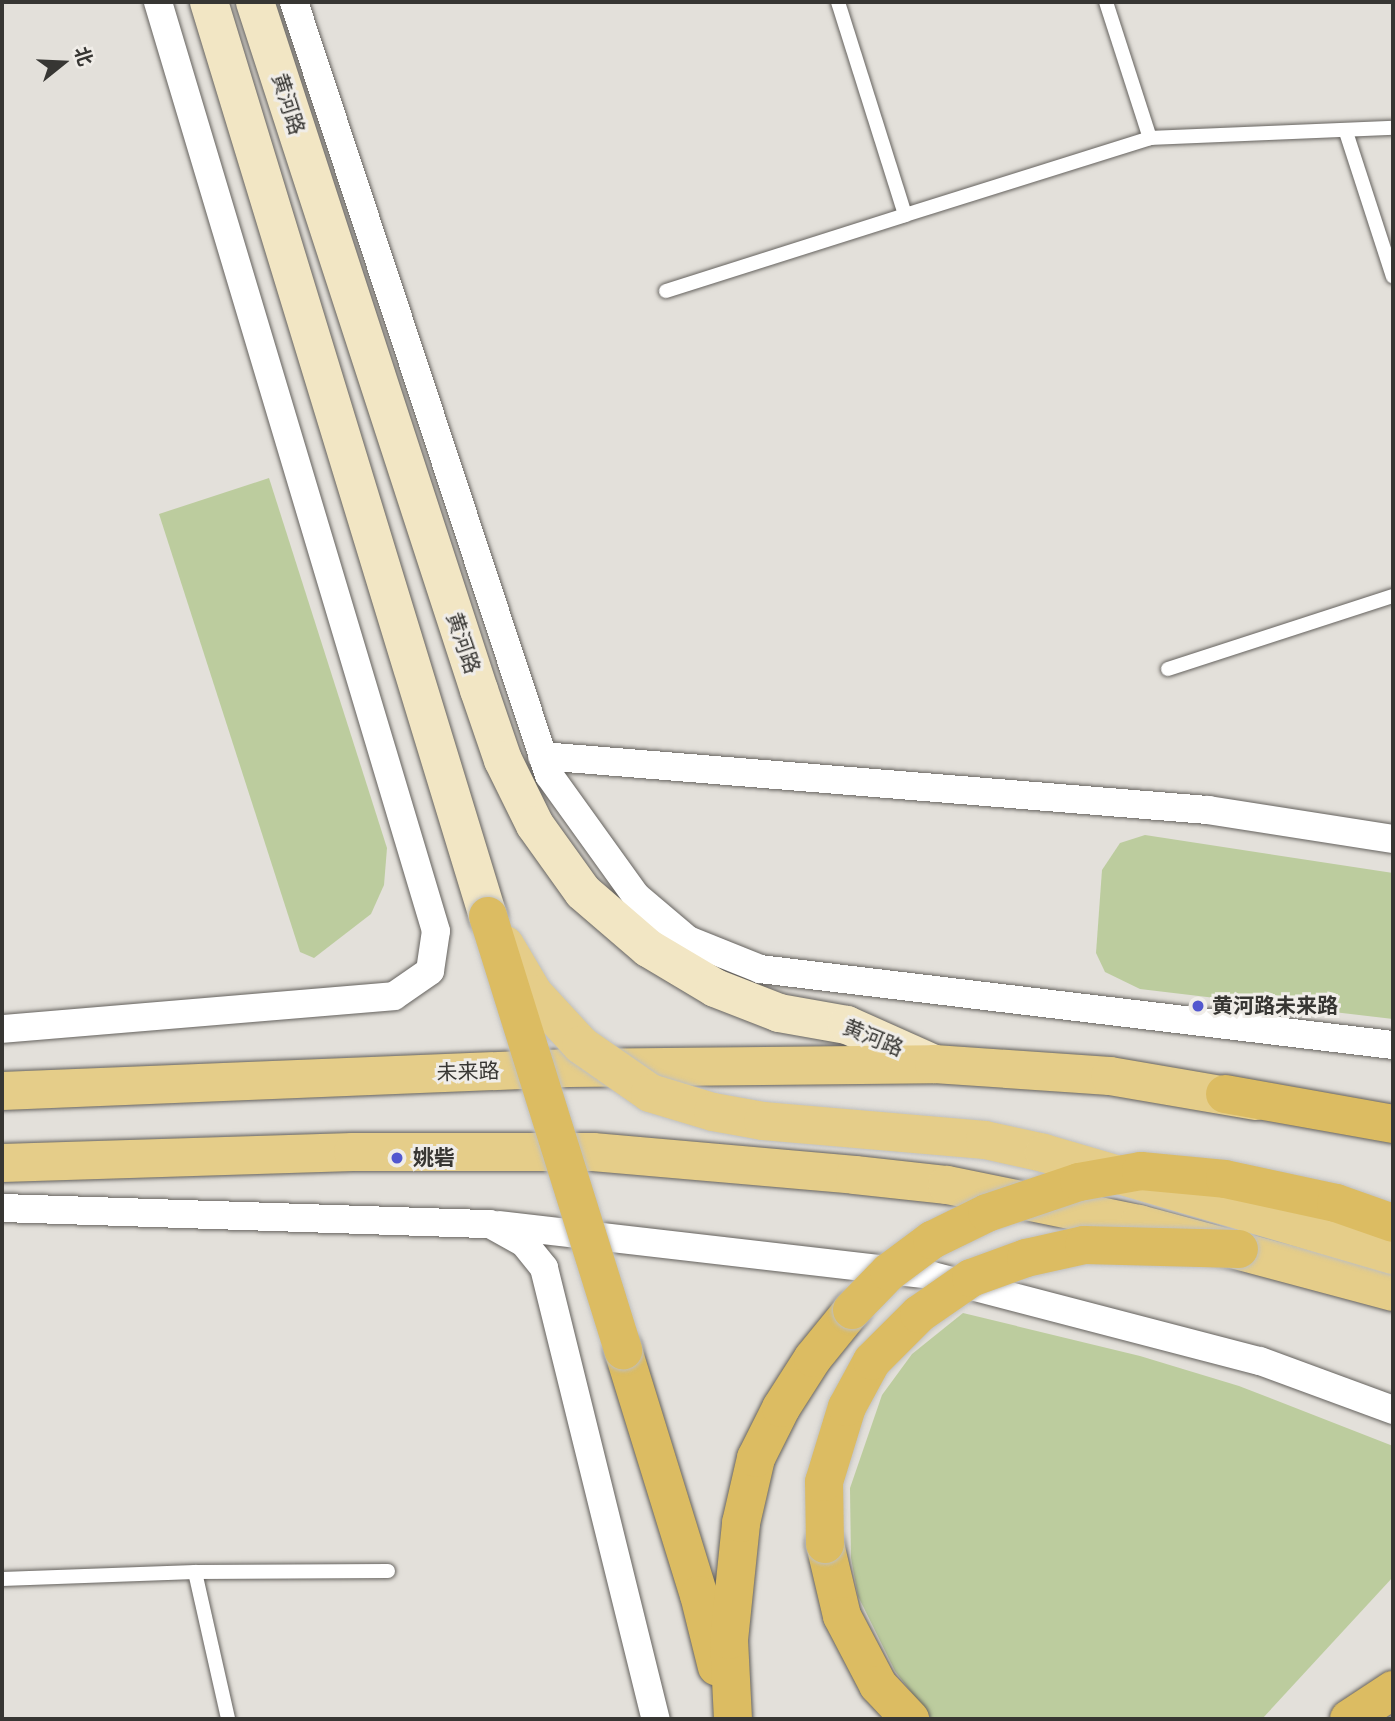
<!DOCTYPE html>
<meta charset="utf-8">
<style>
body{margin:0}
#map{position:relative;width:1395px;height:1721px;overflow:hidden;background:#e3e0da;font-family:"Zilla Slab","Noto Sans SC",serif}
div>[style]{position:absolute}
.green>*{inset:0;background:#bccc9e}
.roads{filter:drop-shadow(0 0 2px #65625e) drop-shadow(0 0 2px #65625e)}
.service>*{height:14px;margin:-7px;padding:0 7px;transform-origin:7px;border-radius:7px;background:#fff}
.minor>*{height:28px;margin:-14px;padding:0 14px;transform-origin:14px;border-radius:14px;background:#fff}
.secondary>*{height:38px;margin:-19px;padding:0 19px;transform-origin:19px;border-radius:19px;background:#f2e6c4}
.primary>*{height:38px;margin:-19px;padding:0 19px;transform-origin:19px;border-radius:19px;background:#e5cd89}
.trunk>*{height:38px;margin:-19px;padding:0 19px;transform-origin:19px;border-radius:19px;background:#dcbc62}
.bridges{filter:drop-shadow(0 0 2px #bfbfbe) drop-shadow(0 0 2px #bfbfbe)}
.primary-bridge>*{height:38px;margin:-19px;padding:0 19px;transform-origin:19px;border-radius:19px;background:#e5cd89}
.trunk-bridge>*{height:38px;margin:-19px;padding:0 19px;transform-origin:19px;border-radius:19px;background:#dcbc62}
.dots>*{width:19px;height:19px;translate:-50% -50%;box-sizing:border-box;border:4px solid #f0ede8;border-radius:50%}
span{translate:-50% -50%;white-space:nowrap;text-align:center;line-height:1.15;-webkit-text-stroke:6px #f0ede8;paint-order:stroke}
.street-label{font-size:21px;color:#373633}
.poi-label{font-size:21px;color:#373633;font-weight:700}
.left{translate:0 -50%;text-align:left}
.frame{position:absolute;inset:0;border:4px solid #373633;pointer-events:none}
.north{position:absolute;left:28px;top:28px;width:70px;height:70px;-webkit-text-stroke:5px #f0ede8;paint-order:stroke;rotate:72deg;font-size:19px;font-weight:700;line-height:28px;text-align:center;color:#373633}
.north::after{content:'';display:block;margin:auto;width:24px;height:32px;background:#373633;clip-path:polygon(50% 0,100% 100%,50% 72%,0 100%)}
</style>
<div id="map">
<div class="green">
<i style="clip-path:polygon(269px 478px,387px 848px,384px 885px,371px 914px,314px 958px,300px 952px,159px 514px)"></i>
<i style="clip-path:polygon(1145px 835px,1393px 873px,1393px 1019px,1140px 989px,1105px 972px,1096px 953px,1102px 870px,1120px 843px)"></i>
<i style="clip-path:polygon(963px 1313px,1140px 1356px,1239px 1386px,1393px 1446px,1393px 1577px,1262px 1719px,932px 1719px,895px 1671px,858px 1596px,851px 1558px,850px 1488px,882px 1395px,912px 1354px)"></i>
</div>
<div class="roads">
<div class="service">
<i style="left:838px;top:2px;width:223px;rotate:72.5deg"></i>
<i style="left:905px;top:215px;width:257px;rotate:-17.4deg"></i>
<i style="left:1150px;top:138px;width:243px;rotate:-2.4deg"></i>
<i style="left:1106px;top:2px;width:143px;rotate:72.1deg"></i>
<i style="left:1346px;top:132px;width:152px;rotate:72deg"></i>
<i style="left:666px;top:291px;width:251px;rotate:-17.6deg"></i>
<i style="left:1168px;top:669px;width:237px;rotate:-18deg"></i>
<i style="left:195px;top:1572px;width:151px;rotate:77.3deg"></i>
<i style="left:2px;top:1579px;width:193px;rotate:-2.1deg"></i>
<i style="left:195px;top:1572px;width:193px;rotate:-0.3deg"></i>
</div>
<div class="minor">
<i style="left:294px;top:2px;width:814px;rotate:71.74deg"></i>
<i style="left:549px;top:775px;width:149px;rotate:54.3deg"></i>
<i style="left:636px;top:896px;width:68px;rotate:40.2deg"></i>
<i style="left:688px;top:940px;width:78px;rotate:21.9deg"></i>
<i style="left:760px;top:969px;width:638px;rotate:6.85deg"></i>
<i style="left:542px;top:756px;width:668px;rotate:4.64deg"></i>
<i style="left:1208px;top:810px;width:187px;rotate:8.9deg"></i>
<i style="left:2px;top:1029px;width:393px;rotate:-4.8deg"></i>
<i style="left:394px;top:996px;width:44px;rotate:-34.8deg"></i>
<i style="left:430px;top:971px;width:40px;rotate:-81.5deg"></i>
<i style="left:436px;top:931px;width:970px;rotate:-106.66deg"></i>
<i style="left:2px;top:1208px;width:488px;rotate:1.9deg"></i>
<i style="left:490px;top:1224px;width:39px;rotate:29deg"></i>
<i style="left:524px;top:1243px;width:32px;rotate:51deg"></i>
<i style="left:544px;top:1268px;width:465px;rotate:76.1deg"></i>
<i style="left:499px;top:1225px;width:433px;rotate:6.6deg"></i>
<i style="left:929px;top:1275px;width:342px;rotate:14.6deg"></i>
<i style="left:1260px;top:1361px;width:142px;rotate:20.2deg"></i>
</div>
<div class="secondary">
<i style="left:209px;top:2px;width:956px;rotate:73.03deg"></i>
<i style="left:255px;top:2px;width:724px;rotate:71.97deg"></i>
<i style="left:479px;top:690px;width:74px;rotate:71.1deg"></i>
<i style="left:503px;top:760px;width:72px;rotate:63.8deg"></i>
<i style="left:535px;top:825px;width:82px;rotate:54.4deg"></i>
<i style="left:583px;top:892px;width:86px;rotate:40.7deg"></i>
<i style="left:648px;top:948px;width:78px;rotate:30.8deg"></i>
<i style="left:715px;top:988px;width:69px;rotate:21.3deg"></i>
<i style="left:779px;top:1013px;width:69px;rotate:10deg"></i>
<i style="left:847px;top:1025px;width:95px;rotate:24.1deg"></i>
</div>
<div class="primary">
<i style="left:2px;top:1091px;width:567px;rotate:-2.32deg"></i>
<i style="left:569px;top:1068px;width:365px;rotate:-0.6deg"></i>
<i style="left:934px;top:1064px;width:176px;rotate:3.9deg"></i>
<i style="left:1110px;top:1076px;width:148px;rotate:9.7deg"></i>
<i style="left:2px;top:1163px;width:351px;rotate:-1.8deg"></i>
<i style="left:353px;top:1152px;width:240px"></i>
<i style="left:593px;top:1152px;width:263px;rotate:5deg"></i>
<i style="left:855px;top:1175px;width:93px;rotate:6.2deg"></i>
<i style="left:947px;top:1185px;width:196px;rotate:11.5deg"></i>
<i style="left:1139px;top:1224px;width:263px;rotate:15deg"></i>
</div>
<div class="trunk">
<i style="left:1225px;top:1094px;width:171px;rotate:10.1deg"></i>
<i style="left:623px;top:1350px;width:257px;rotate:72.8deg"></i>
<i style="left:699px;top:1595px;width:74px;rotate:76deg"></i>
<i style="left:825px;top:1544px;width:74px;rotate:76.7deg"></i>
<i style="left:842px;top:1616px;width:78px;rotate:62.4deg"></i>
<i style="left:878px;top:1685px;width:47px;rotate:46.7deg"></i>
<i style="left:733px;top:1719px;width:79px;rotate:-92.9deg"></i>
<i style="left:729px;top:1640px;width:118px;rotate:-84.1deg"></i>
<i style="left:741px;top:1523px;width:67px;rotate:-77deg"></i>
<i style="left:756px;top:1458px;width:56px;rotate:-63.4deg"></i>
<i style="left:781px;top:1408px;width:59px;rotate:-57.4deg"></i>
<i style="left:813px;top:1358px;width:62px;rotate:-50.9deg"></i>
<i style="left:1349px;top:1719px;width:53px;rotate:-33.4deg"></i>
</div>
</div>
<div class="bridges">
<div class="primary-bridge">
<i style="left:505px;top:945px;width:57px;rotate:59.4deg"></i>
<i style="left:534px;top:994px;width:69px;rotate:47.3deg"></i>
<i style="left:581px;top:1045px;width:84px;rotate:34.8deg"></i>
<i style="left:650px;top:1093px;width:66px;rotate:16.8deg"></i>
<i style="left:713px;top:1112px;width:51px;rotate:10.2deg"></i>
<i style="left:763px;top:1121px;width:223px;rotate:4.9deg"></i>
<i style="left:985px;top:1140px;width:60px;rotate:12.4deg"></i>
<i style="left:1044px;top:1153px;width:364px;rotate:16.3deg"></i>
</div>
<div class="trunk-bridge">
<i style="left:488px;top:916px;width:455px;rotate:72.7deg"></i>
<i style="left:852px;top:1310px;width:53px;rotate:-45.8deg"></i>
<i style="left:889px;top:1272px;width:54px;rotate:-36.7deg"></i>
<i style="left:932px;top:1240px;width:61px;rotate:-26.1deg"></i>
<i style="left:987px;top:1213px;width:97px;rotate:-18.6deg"></i>
<i style="left:1079px;top:1182px;width:63px;rotate:-10.1deg"></i>
<i style="left:1141px;top:1171px;width:84px;rotate:5.4deg"></i>
<i style="left:1225px;top:1179px;width:114px;rotate:12.2deg"></i>
<i style="left:1336px;top:1203px;width:60px;rotate:19.3deg"></i>
<i style="left:825px;top:1544px;width:62px;rotate:-90.9deg"></i>
<i style="left:824px;top:1482px;width:78px;rotate:-73deg"></i>
<i style="left:847px;top:1407px;width:52px;rotate:-61.5deg"></i>
<i style="left:872px;top:1361px;width:66px;rotate:-45deg"></i>
<i style="left:919px;top:1314px;width:63px;rotate:-34.7deg"></i>
<i style="left:971px;top:1278px;width:59px;rotate:-20deg"></i>
<i style="left:1026px;top:1258px;width:59px;rotate:-12.6deg"></i>
<i style="left:1084px;top:1245px;width:155px;rotate:1.5deg"></i>
</div>
</div>
<div class="dots">
<i style="left:1198px;top:1006px;background:#5358cf"></i>
<i style="left:397px;top:1158px;background:#5358cf"></i>
</div>
<div class="street-label">
<span style="left:288px;top:104px;rotate:72deg">黄河路</span>
<span style="left:463px;top:643px;rotate:71deg">黄河路</span>
<span style="left:873px;top:1038px;rotate:22deg">黄河路</span>
<span style="left:468px;top:1072px;rotate:-2deg">未来路</span>
</div>
<div class="poi-label">
<span class="left" style="left:1212px;top:1006px">黄河路未来路</span>
<span class="left" style="left:413px;top:1158px">姚砦</span>
</div>
<div class="frame"></div>
<div class="north">北</div>
</div>
